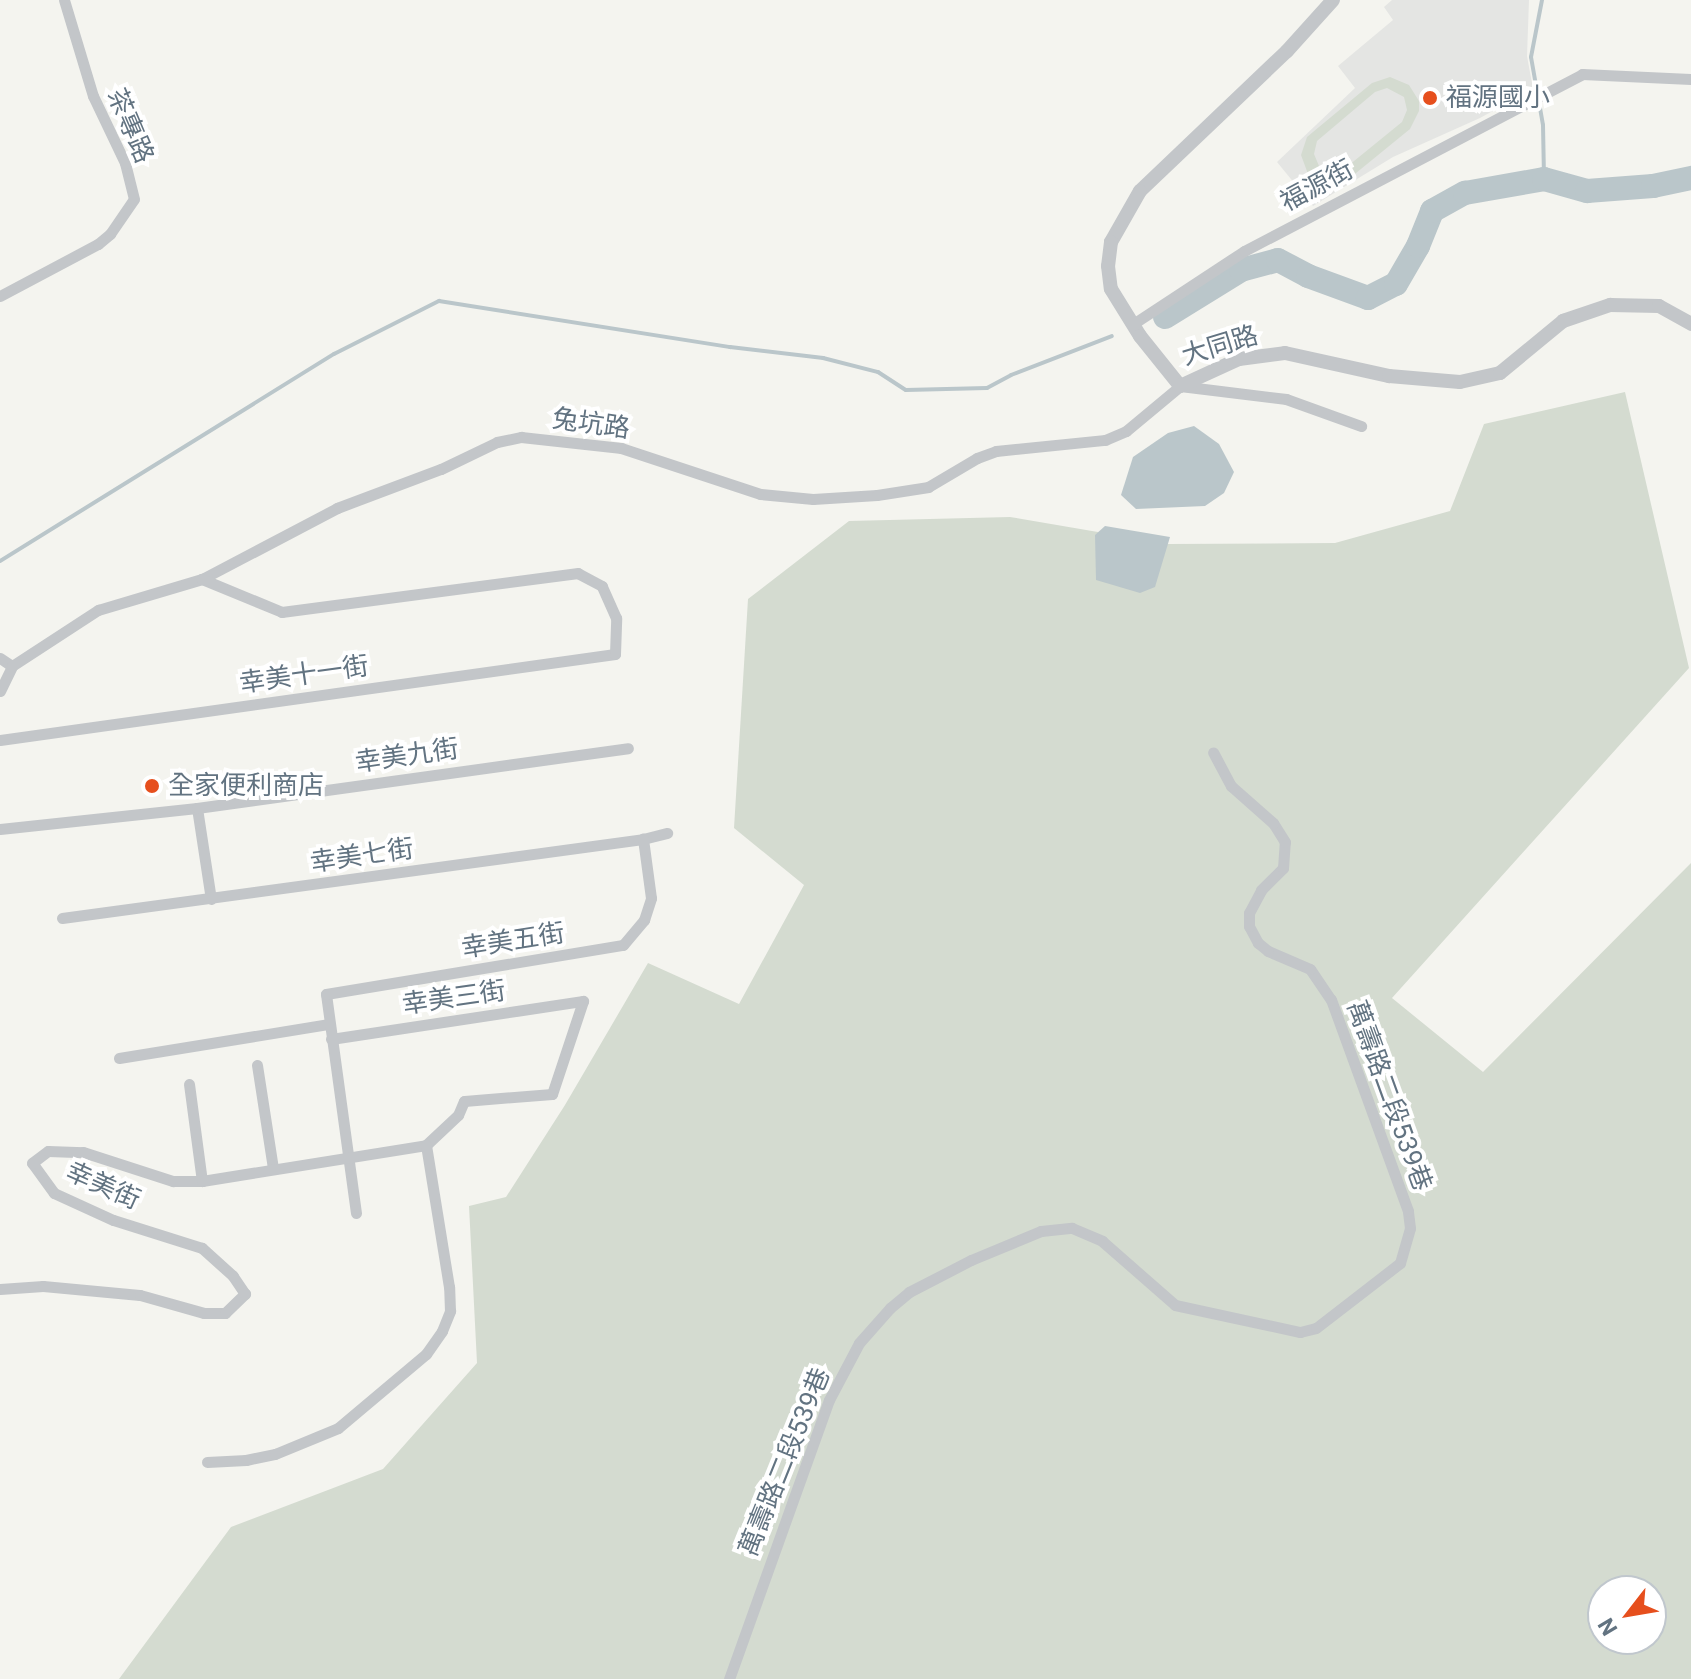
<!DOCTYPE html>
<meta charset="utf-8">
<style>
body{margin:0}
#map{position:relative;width:1691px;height:1679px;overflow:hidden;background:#f4f4ef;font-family:Roboto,"Noto Sans TC",sans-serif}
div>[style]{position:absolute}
.built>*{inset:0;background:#e4e5e3}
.green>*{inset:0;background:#d4dbd0}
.water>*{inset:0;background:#bac6ca}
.stream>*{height:4px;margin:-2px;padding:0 2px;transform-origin:2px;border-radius:2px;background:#bac6ca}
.river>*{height:24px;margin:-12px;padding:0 12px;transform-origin:12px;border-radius:12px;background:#bac6ca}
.minor>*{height:11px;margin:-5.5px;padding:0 5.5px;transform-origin:5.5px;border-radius:5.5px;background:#c3c6c9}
.tertiary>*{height:14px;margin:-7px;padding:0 7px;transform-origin:7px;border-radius:7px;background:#c3c6c9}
.dots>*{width:22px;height:22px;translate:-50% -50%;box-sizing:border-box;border:4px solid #fff;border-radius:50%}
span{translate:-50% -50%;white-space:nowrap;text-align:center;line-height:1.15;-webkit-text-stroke:8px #fff;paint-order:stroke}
.poi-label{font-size:26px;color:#627381}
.left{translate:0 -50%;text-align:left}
.street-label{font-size:26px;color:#627381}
.north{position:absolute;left:1587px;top:1575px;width:80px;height:80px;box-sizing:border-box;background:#fff;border:2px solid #c0c7cd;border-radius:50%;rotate:239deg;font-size:22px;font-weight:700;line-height:32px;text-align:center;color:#627381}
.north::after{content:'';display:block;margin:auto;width:28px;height:36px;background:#e64f1d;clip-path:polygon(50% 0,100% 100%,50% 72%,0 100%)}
</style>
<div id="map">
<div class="built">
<i style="clip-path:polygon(1392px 0,1529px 0,1527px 56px,1533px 89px,1480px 118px,1393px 157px,1313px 206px,1277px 162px,1355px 88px,1338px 66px,1393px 20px,1384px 7px)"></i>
</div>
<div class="green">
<i style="clip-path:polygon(evenodd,1390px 77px,1409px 85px,1419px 101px,1419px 111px,1410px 129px,1345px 182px,1325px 184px,1316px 180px,1308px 174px,1301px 155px,1307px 137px,1372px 83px,1390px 77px,1387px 88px,1404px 97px,1407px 110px,1402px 122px,1343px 170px,1330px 172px,1319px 166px,1314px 154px,1317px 141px,1375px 92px,1387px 88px)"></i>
<i style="clip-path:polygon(evenodd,1625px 392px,1689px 668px,1392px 998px,1483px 1072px,1691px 863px,1691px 1679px,119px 1679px,231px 1527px,383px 1469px,477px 1363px,469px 1206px,506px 1197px,565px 1105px,648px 963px,739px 1004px,804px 885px,734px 828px,748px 599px,849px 521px,1010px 517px,1168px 544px,1335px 543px,1450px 511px,1484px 424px,1625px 392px,1603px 1591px,1651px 1591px,1651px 1639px,1603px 1639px,1603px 1591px)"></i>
</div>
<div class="water">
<i style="clip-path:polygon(1194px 426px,1219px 444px,1234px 472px,1224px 493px,1205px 506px,1136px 509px,1121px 495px,1133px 457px,1168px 433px)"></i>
<i style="clip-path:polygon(1105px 526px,1170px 537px,1155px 587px,1140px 593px,1096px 580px,1095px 535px)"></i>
</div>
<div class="stream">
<i style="left:1542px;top:0;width:58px;rotate:100.9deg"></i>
<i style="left:1531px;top:57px;width:69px;rotate:80deg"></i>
<i style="left:1543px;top:125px;width:54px;rotate:88.9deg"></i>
<i style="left:0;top:561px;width:393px;rotate:-31.8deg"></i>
<i style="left:334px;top:354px;width:118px;rotate:-26.8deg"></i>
<i style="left:439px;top:301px;width:295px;rotate:9deg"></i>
<i style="left:730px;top:347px;width:94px;rotate:6.7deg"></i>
<i style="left:823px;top:358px;width:57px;rotate:14.3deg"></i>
<i style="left:878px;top:372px;width:33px;rotate:33deg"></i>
<i style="left:906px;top:390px;width:81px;rotate:-1.4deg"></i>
<i style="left:987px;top:388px;width:27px;rotate:-28deg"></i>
<i style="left:1011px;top:375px;width:108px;rotate:-21.1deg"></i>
</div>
<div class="river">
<i style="left:1165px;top:317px;width:89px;rotate:-31.7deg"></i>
<i style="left:1241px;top:270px;width:38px;rotate:-15deg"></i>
<i style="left:1278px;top:260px;width:34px;rotate:28deg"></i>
<i style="left:1308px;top:276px;width:64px;rotate:20.1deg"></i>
<i style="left:1368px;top:298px;width:31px;rotate:-27deg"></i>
<i style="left:1396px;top:284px;width:44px;rotate:-59.9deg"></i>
<i style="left:1418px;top:246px;width:38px;rotate:-68deg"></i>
<i style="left:1432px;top:211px;width:38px;rotate:-29deg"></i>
<i style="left:1465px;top:193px;width:80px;rotate:-10deg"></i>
<i style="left:1544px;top:179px;width:45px;rotate:15.6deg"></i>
<i style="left:1587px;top:191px;width:66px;rotate:-4.3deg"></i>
<i style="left:1653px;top:186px;width:39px;rotate:-12deg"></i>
</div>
<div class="minor">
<i style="left:0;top:296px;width:111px;rotate:-28deg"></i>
<i style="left:98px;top:244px;width:16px;rotate:-40deg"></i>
<i style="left:110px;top:234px;width:42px;rotate:-55.6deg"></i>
<i style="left:134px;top:199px;width:37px;rotate:-104deg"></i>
<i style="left:125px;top:163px;width:74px;rotate:-115.5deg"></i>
<i style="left:93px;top:96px;width:100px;rotate:-106.8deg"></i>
<i style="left:1133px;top:324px;width:133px;rotate:-33.3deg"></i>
<i style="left:1244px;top:251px;width:382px;rotate:-27.6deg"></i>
<i style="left:1582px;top:74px;width:109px;rotate:2.6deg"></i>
<i style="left:0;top:658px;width:14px;rotate:34deg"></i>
<i style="left:0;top:691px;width:28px;rotate:-64deg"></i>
<i style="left:12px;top:666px;width:103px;rotate:-33.1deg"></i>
<i style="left:98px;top:610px;width:109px;rotate:-16.6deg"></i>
<i style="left:202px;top:579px;width:153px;rotate:-27.7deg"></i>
<i style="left:337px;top:508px;width:111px;rotate:-20.6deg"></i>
<i style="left:441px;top:469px;width:62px;rotate:-25.7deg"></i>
<i style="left:497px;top:442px;width:25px;rotate:-12deg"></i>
<i style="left:521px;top:437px;width:101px;rotate:6.3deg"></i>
<i style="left:621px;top:448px;width:146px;rotate:18.3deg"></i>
<i style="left:760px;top:494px;width:53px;rotate:5.4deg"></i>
<i style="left:813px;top:499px;width:64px;rotate:-3.6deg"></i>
<i style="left:877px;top:495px;width:52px;rotate:-8.9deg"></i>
<i style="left:928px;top:487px;width:57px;rotate:-30.6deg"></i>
<i style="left:977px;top:458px;width:20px;rotate:-20deg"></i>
<i style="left:996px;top:451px;width:110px;rotate:-5.8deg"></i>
<i style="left:1105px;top:440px;width:23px;rotate:-23deg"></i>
<i style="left:1126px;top:431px;width:70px;rotate:-39.8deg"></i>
<i style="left:1180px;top:386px;width:107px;rotate:7deg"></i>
<i style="left:1286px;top:399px;width:80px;rotate:19.8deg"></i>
<i style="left:0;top:740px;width:621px;rotate:-7.96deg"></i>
<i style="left:615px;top:654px;width:36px;rotate:-88deg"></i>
<i style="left:616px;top:618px;width:35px;rotate:-114deg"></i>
<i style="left:602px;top:586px;width:27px;rotate:-152deg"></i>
<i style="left:578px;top:573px;width:299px;rotate:172.5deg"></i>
<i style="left:282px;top:612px;width:87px;rotate:-157.6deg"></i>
<i style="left:197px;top:808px;width:92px;rotate:81.3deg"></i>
<i style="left:0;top:829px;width:198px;rotate:-6.1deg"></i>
<i style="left:197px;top:808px;width:435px;rotate:-7.9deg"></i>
<i style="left:62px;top:918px;width:586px;rotate:-7.74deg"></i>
<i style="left:643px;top:839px;width:25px;rotate:-14deg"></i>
<i style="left:331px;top:1039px;width:255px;rotate:-8.6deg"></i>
<i style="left:583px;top:1001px;width:98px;rotate:108.4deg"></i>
<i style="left:552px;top:1094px;width:88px;rotate:175.5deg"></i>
<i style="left:464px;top:1101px;width:15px;rotate:113deg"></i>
<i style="left:458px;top:1115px;width:44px;rotate:136.8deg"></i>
<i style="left:119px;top:1058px;width:213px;rotate:-9.2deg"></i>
<i style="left:257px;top:1065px;width:104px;rotate:81.2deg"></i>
<i style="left:189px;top:1084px;width:98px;rotate:82.4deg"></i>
<i style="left:356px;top:1213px;width:221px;rotate:-97.8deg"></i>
<i style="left:326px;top:994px;width:301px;rotate:-9.4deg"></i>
<i style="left:623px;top:945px;width:33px;rotate:-50deg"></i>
<i style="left:644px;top:920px;width:23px;rotate:-72deg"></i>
<i style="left:651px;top:898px;width:60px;rotate:-97.7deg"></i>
<i style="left:0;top:1289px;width:43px;rotate:-4deg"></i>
<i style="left:43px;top:1286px;width:97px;rotate:5.3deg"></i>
<i style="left:140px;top:1295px;width:66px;rotate:15.7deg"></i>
<i style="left:204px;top:1313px;width:21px"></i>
<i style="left:225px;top:1313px;width:28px;rotate:-44deg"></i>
<i style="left:245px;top:1294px;width:22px;rotate:-124deg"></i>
<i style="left:233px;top:1276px;width:42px;rotate:-137.9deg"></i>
<i style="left:202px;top:1248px;width:93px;rotate:-162.5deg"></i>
<i style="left:113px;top:1220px;width:65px;rotate:-155.4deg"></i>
<i style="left:54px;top:1193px;width:37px;rotate:-126deg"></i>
<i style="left:32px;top:1163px;width:20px;rotate:-37deg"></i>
<i style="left:48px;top:1151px;width:35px;rotate:2deg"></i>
<i style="left:83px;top:1152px;width:95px;rotate:17.9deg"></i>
<i style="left:173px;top:1181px;width:29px"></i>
<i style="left:202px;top:1181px;width:227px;rotate:-9.1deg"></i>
<i style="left:207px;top:1462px;width:39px;rotate:-3deg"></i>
<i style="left:246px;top:1460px;width:30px;rotate:-12deg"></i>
<i style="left:275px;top:1454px;width:68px;rotate:-22.4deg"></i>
<i style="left:338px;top:1428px;width:115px;rotate:-40.1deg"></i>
<i style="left:426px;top:1354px;width:28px;rotate:-55deg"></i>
<i style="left:442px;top:1331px;width:22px;rotate:-68deg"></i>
<i style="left:450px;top:1311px;width:24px;rotate:-92deg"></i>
<i style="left:449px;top:1287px;width:144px;rotate:-99.2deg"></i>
<i style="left:729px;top:1679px;width:296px;rotate:-70.3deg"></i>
<i style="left:829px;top:1400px;width:64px;rotate:-62.2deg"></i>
<i style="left:859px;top:1343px;width:47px;rotate:-48.5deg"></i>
<i style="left:890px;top:1308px;width:25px;rotate:-40deg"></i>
<i style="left:909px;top:1292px;width:70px;rotate:-27.3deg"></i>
<i style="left:971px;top:1260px;width:76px;rotate:-22.5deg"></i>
<i style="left:1041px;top:1231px;width:31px;rotate:-6deg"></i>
<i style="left:1072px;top:1228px;width:33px;rotate:23deg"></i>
<i style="left:1102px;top:1241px;width:97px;rotate:41.2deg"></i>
<i style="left:1175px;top:1305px;width:128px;rotate:12.2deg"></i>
<i style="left:1300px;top:1332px;width:16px;rotate:-14deg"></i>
<i style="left:1316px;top:1328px;width:106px;rotate:-37.7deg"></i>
<i style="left:1400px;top:1263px;width:36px;rotate:-74deg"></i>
<i style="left:1410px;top:1228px;width:17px;rotate:-97deg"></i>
<i style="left:1408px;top:1211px;width:225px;rotate:-110deg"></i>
<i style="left:1331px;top:1000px;width:37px;rotate:-124deg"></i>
<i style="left:1310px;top:969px;width:46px;rotate:-156.8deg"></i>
<i style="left:1268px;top:951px;width:13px;rotate:-141deg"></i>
<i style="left:1258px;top:943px;width:19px;rotate:-118deg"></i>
<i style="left:1249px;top:926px;width:13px;rotate:-90deg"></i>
<i style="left:1249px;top:913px;width:26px;rotate:-62deg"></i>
<i style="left:1261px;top:890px;width:31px;rotate:-45deg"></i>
<i style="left:1283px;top:868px;width:26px;rotate:-86deg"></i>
<i style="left:1285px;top:842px;width:22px;rotate:-122deg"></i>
<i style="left:1273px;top:823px;width:56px;rotate:-138.6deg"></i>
<i style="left:1231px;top:786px;width:38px;rotate:-118deg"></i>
</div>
<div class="tertiary">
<i style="left:1333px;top:0;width:69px;rotate:132deg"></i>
<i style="left:1287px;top:51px;width:203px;rotate:136.4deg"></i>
<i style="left:1140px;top:191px;width:59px;rotate:119.6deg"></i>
<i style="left:1111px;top:242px;width:24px;rotate:97deg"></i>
<i style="left:1108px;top:266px;width:23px;rotate:83deg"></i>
<i style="left:1111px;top:289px;width:55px;rotate:58.3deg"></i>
<i style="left:1140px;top:336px;width:64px;rotate:51.3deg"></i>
<i style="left:1180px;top:386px;width:65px;rotate:-24.6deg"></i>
<i style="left:1239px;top:359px;width:46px;rotate:-7.4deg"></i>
<i style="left:1285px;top:353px;width:107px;rotate:12.5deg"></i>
<i style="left:1389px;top:376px;width:71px;rotate:4.8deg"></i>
<i style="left:1460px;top:382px;width:41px;rotate:-12.7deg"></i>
<i style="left:1500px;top:373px;width:82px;rotate:-39.5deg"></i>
<i style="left:1563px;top:321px;width:50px;rotate:-18.8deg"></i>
<i style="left:1610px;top:305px;width:49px;rotate:1.2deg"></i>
<i style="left:1659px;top:306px;width:37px;rotate:29deg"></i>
</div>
<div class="dots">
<i style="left:1430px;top:98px;background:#e64f1d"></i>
<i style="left:152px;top:786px;background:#e64f1d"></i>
</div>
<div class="poi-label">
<span class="left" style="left:1446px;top:98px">福源國小</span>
<span class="left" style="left:168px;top:786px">全家便利商店</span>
</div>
<div class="street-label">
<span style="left:130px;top:126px;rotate:67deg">茶專路</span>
<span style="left:1317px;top:186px;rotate:-28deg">福源街</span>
<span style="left:1220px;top:346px;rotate:-17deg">大同路</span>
<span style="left:591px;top:424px;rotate:8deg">兔坑路</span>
<span style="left:304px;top:675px;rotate:-8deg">幸美十一街</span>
<span style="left:407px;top:756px;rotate:-8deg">幸美九街</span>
<span style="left:362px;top:856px;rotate:-8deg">幸美七街</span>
<span style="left:513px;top:941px;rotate:-9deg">幸美五街</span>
<span style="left:454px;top:998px;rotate:-8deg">幸美三街</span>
<span style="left:1389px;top:1096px;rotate:70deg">萬壽路二段539巷</span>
<span style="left:103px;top:1186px;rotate:24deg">幸美街</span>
<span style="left:785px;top:1462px;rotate:-68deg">萬壽路二段539巷</span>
</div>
<div class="north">N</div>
</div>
